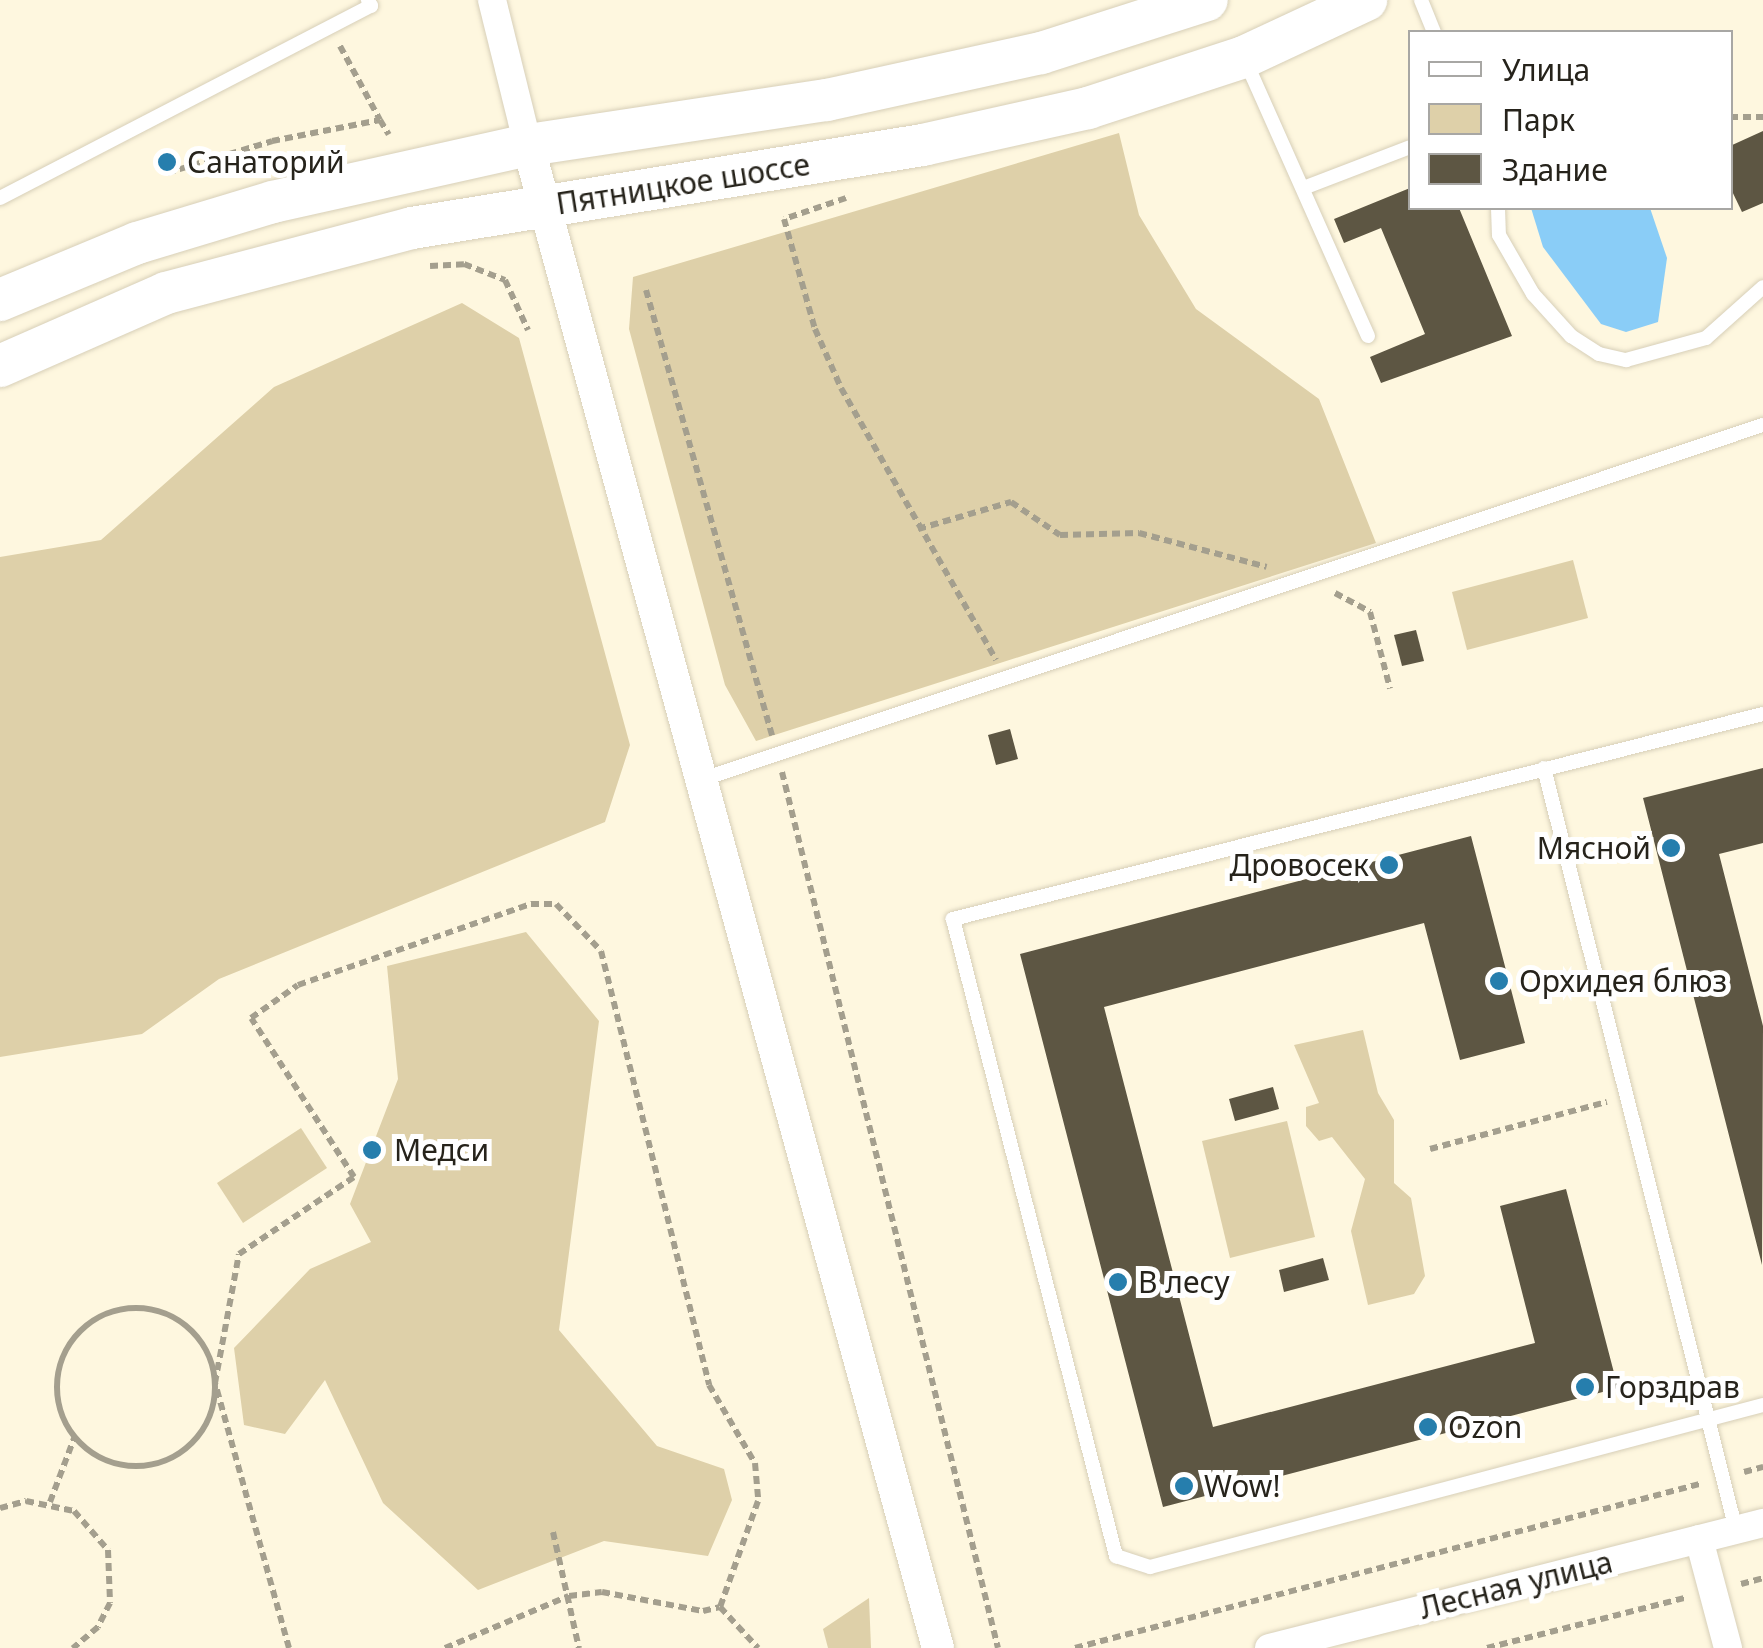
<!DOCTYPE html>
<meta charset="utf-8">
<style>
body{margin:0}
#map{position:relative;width:1763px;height:1648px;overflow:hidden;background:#fef7df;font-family:"Noto Sans",sans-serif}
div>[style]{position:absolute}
.green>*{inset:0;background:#ded0a9}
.water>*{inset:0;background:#8acdf7}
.building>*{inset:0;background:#5d5643}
.path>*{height:6px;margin-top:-3px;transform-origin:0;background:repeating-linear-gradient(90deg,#a49f8e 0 8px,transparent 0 13px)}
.path>.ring{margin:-3px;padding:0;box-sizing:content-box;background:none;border:6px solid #a49f8e;border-radius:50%}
.roads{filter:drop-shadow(0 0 2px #d7cfb8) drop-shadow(0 0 2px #d7cfb8)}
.service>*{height:14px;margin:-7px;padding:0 7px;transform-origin:7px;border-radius:7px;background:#fff}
.minor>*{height:28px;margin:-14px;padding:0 14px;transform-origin:14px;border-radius:14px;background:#fff}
.tertiary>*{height:32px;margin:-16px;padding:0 16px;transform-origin:16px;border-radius:16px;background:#fff}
.primary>*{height:42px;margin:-21px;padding:0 21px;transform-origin:21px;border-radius:21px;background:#fff}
.dots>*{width:28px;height:28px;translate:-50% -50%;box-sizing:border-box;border:5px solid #fff;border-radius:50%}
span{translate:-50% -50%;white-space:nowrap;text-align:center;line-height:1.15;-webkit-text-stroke:10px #fff;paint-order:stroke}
.poi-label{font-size:30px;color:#26231b}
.left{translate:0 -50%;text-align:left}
.right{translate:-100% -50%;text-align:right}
.street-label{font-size:30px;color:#26231b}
.legend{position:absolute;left:1408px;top:30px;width:325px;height:180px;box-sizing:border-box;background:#fff;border:2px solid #a8a7a4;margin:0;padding:12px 18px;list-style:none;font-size:30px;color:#26231b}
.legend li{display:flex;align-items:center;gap:20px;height:50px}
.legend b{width:50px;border:2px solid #a8a7a4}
</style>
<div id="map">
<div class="green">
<i style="clip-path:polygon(1119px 133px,1139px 215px,1196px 309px,1319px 399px,1376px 543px,756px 741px,725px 685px,629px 329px,633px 277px)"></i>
<i style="clip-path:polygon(462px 303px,519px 338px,630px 745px,605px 822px,219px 979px,142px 1034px,0 1057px,0 557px,101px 540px,274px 387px)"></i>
<i style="clip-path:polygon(1573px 560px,1588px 618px,1467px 650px,1452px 592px)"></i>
<i style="clip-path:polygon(526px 932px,599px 1021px,559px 1330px,657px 1446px,724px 1469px,732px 1500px,708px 1556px,604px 1541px,478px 1590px,383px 1503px,325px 1380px,285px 1434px,244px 1425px,234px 1348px,310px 1269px,371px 1242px,350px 1204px,398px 1079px,387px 966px)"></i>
<i style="clip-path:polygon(1363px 1030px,1378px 1093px,1394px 1120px,1394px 1183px,1411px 1198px,1425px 1276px,1414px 1294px,1368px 1305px,1351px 1231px,1365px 1179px,1332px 1137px,1319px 1141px,1306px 1126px,1306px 1107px,1319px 1103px,1294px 1045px)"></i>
<i style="clip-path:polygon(1287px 1121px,1315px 1237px,1230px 1258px,1202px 1141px)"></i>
<i style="clip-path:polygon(301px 1128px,327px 1168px,243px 1223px,217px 1183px)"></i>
<i style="clip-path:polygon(869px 1598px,871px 1648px,828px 1648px,823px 1629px)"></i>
</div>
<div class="water">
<i style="clip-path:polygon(1531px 208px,1650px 208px,1667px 258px,1658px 322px,1626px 332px,1601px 324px,1543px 247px)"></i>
</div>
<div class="building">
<i style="clip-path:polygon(1763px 131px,1763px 203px,1742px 212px,1730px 187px,1730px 146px)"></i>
<i style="clip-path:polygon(1410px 188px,1410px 208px,1459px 208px,1512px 336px,1381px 383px,1370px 357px,1425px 334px,1381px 228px,1344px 243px,1334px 219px)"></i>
<i style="clip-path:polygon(1416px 630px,1424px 661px,1402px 666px,1394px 635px)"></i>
<i style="clip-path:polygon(1010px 729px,1018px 759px,996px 765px,988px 735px)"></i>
<i style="clip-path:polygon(1763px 768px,1763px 843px,1719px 854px,1763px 1026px,1762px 1265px,1643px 798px)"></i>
<i style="clip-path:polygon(1471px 836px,1525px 1043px,1460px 1060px,1424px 923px,1104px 1007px,1213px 1427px,1535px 1343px,1500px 1206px,1566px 1189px,1618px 1388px,1163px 1507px,1020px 954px)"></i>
<i style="clip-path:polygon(1273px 1087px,1279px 1109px,1235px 1121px,1229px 1099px)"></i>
<i style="clip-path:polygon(1323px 1258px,1329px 1280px,1284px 1292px,1279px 1270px)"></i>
</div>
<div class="path">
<i style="left:340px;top:46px;width:84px;rotate:61.6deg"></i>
<i style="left:1730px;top:117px;width:33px"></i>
<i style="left:167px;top:173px;width:110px;rotate:-16.9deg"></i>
<i style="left:272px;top:141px;width:110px;rotate:-11deg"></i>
<i style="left:380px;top:120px;width:17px;rotate:59deg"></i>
<i style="left:846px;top:198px;width:65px;rotate:161.3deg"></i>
<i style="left:784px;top:219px;width:114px;rotate:74.3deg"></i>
<i style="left:815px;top:329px;width:64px;rotate:66.2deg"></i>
<i style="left:841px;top:388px;width:313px;rotate:60.3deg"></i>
<i style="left:430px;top:266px;width:34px;rotate:-3deg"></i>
<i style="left:464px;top:264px;width:44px;rotate:21.3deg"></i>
<i style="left:505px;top:280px;width:55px;rotate:65.3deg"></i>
<i style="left:646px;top:290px;width:463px;rotate:74.2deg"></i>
<i style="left:918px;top:529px;width:97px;rotate:-16.2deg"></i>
<i style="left:1011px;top:502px;width:59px;rotate:34deg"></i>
<i style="left:1060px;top:535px;width:79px;rotate:-1.5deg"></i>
<i style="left:1139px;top:533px;width:132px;rotate:14.9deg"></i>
<i style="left:1335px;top:593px;width:40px;rotate:28deg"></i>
<i style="left:1370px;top:612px;width:79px;rotate:75.3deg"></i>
<i style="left:782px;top:772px;width:902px;rotate:76.15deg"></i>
<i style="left:1430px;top:1149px;width:183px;rotate:-14.9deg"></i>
<i class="ring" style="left:57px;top:1308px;width:152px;height:152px"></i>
<i style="left:1744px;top:1472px;width:20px;rotate:-15deg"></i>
<i style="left:50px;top:1502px;width:71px;rotate:-69.3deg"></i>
<i style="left:0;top:1508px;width:27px;rotate:-15deg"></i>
<i style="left:26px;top:1501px;width:49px;rotate:11.8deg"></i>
<i style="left:74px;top:1511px;width:52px;rotate:48.9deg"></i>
<i style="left:108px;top:1550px;width:53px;rotate:87.8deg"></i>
<i style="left:110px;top:1603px;width:27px;rotate:117deg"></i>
<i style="left:98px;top:1627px;width:33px;rotate:140deg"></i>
<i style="left:553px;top:1532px;width:119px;rotate:77.4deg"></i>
<i style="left:1741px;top:1584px;width:23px;rotate:-15deg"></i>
<i style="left:289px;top:1648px;width:275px;rotate:-105.6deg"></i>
<i style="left:215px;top:1383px;width:131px;rotate:-79.5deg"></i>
<i style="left:239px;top:1254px;width:138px;rotate:-33.8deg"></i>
<i style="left:354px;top:1177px;width:189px;rotate:-122.9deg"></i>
<i style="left:251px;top:1018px;width:57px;rotate:-35.1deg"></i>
<i style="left:298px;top:985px;width:247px;rotate:-19.2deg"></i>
<i style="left:531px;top:904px;width:25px"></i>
<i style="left:556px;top:904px;width:65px;rotate:46.2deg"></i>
<i style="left:601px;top:951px;width:447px;rotate:76deg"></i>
<i style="left:709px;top:1385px;width:91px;rotate:59.5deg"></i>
<i style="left:755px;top:1463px;width:38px;rotate:85deg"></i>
<i style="left:758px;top:1501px;width:113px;rotate:109.7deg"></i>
<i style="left:720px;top:1607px;width:56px;rotate:47.2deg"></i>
<i style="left:445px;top:1648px;width:134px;rotate:-22.8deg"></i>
<i style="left:569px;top:1596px;width:33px;rotate:-7deg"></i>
<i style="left:602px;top:1592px;width:103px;rotate:10.7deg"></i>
<i style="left:703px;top:1611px;width:17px;rotate:-13deg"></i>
<i style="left:1075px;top:1648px;width:649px;rotate:-14.72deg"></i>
<i style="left:1487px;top:1648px;width:204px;rotate:-14.2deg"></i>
</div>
<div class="roads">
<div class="service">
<i style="left:1421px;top:0;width:35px;rotate:68deg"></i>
<i style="left:1246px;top:62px;width:300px;rotate:66deg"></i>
<i style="left:1306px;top:187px;width:111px;rotate:-21deg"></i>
<i style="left:0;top:198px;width:418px;rotate:-27.4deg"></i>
<i style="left:371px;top:6px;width:7px;rotate:-117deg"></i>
<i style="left:1498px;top:208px;width:27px;rotate:88deg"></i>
<i style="left:1499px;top:235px;width:68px;rotate:60deg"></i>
<i style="left:1533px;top:294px;width:57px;rotate:47.9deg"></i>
<i style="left:1571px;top:336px;width:33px;rotate:33deg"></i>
<i style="left:1599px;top:354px;width:28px;rotate:13deg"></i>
<i style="left:1626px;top:360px;width:83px;rotate:-15.4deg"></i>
<i style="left:1706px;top:338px;width:76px;rotate:-41.8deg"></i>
<i style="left:1763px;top:714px;width:836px;rotate:165.8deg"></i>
<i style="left:953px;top:919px;width:658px;rotate:75.65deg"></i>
<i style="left:1116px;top:1556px;width:36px;rotate:18deg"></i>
<i style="left:1150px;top:1567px;width:634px;rotate:-14.8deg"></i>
<i style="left:1544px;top:768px;width:786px;rotate:75.86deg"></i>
<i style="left:703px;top:779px;width:1118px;rotate:-18.47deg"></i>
</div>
<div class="minor">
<i style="left:492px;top:0;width:149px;rotate:76.1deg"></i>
<i style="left:1699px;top:1539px;width:113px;rotate:75.1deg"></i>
<i style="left:1269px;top:1648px;width:510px;rotate:-14.2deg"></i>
</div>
<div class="tertiary">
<i style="left:528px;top:145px;width:1558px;rotate:74.74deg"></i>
</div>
<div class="primary">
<i style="left:0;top:300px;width:148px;rotate:-22.6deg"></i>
<i style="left:137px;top:243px;width:142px;rotate:-16.8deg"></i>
<i style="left:273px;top:202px;width:261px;rotate:-12.6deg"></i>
<i style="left:528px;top:145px;width:302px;rotate:-8.6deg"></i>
<i style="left:827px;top:100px;width:219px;rotate:-12.4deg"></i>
<i style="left:1041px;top:53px;width:174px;rotate:-17.7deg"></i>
<i style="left:0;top:366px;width:181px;rotate:-23.7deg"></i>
<i style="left:166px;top:293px;width:254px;rotate:-14.8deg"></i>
<i style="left:412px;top:228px;width:518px;rotate:-9.23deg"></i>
<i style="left:923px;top:145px;width:169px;rotate:-12.6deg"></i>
<i style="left:1088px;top:108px;width:164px;rotate:-18.1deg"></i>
<i style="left:1244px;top:57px;width:135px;rotate:-25deg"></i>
</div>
</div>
<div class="dots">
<i style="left:167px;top:162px;background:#267ead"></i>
<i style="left:1671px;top:848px;background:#267ead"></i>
<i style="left:1389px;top:865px;background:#267ead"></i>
<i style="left:1499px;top:981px;background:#267ead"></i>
<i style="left:372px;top:1150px;background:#267ead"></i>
<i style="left:1118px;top:1282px;background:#267ead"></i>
<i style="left:1585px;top:1387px;background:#267ead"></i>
<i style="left:1428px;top:1427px;background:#267ead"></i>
<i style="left:1184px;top:1486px;background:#267ead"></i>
</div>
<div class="poi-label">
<span class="left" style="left:187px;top:162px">Санаторий</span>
<span class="right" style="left:1651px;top:848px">Мясной</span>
<span class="right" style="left:1369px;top:865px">Дровосек</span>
<span class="left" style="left:1519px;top:981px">Орхидея блюз</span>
<span class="left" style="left:394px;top:1150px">Медси</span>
<span class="left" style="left:1138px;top:1282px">В лесу</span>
<span class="left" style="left:1605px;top:1387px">Горздрав</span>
<span class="left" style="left:1448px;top:1427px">Ozon</span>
<span class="left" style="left:1204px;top:1486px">Wow!</span>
</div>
<div class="street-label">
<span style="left:683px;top:184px;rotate:-9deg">Пятницкое шоссе</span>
<span style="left:1516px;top:1585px;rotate:-14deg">Лесная улица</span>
</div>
<ul class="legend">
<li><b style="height:12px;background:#fff"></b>Улица</li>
<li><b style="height:28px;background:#ded0a9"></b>Парк</li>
<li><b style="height:28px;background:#5d5643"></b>Здание</li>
</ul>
</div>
